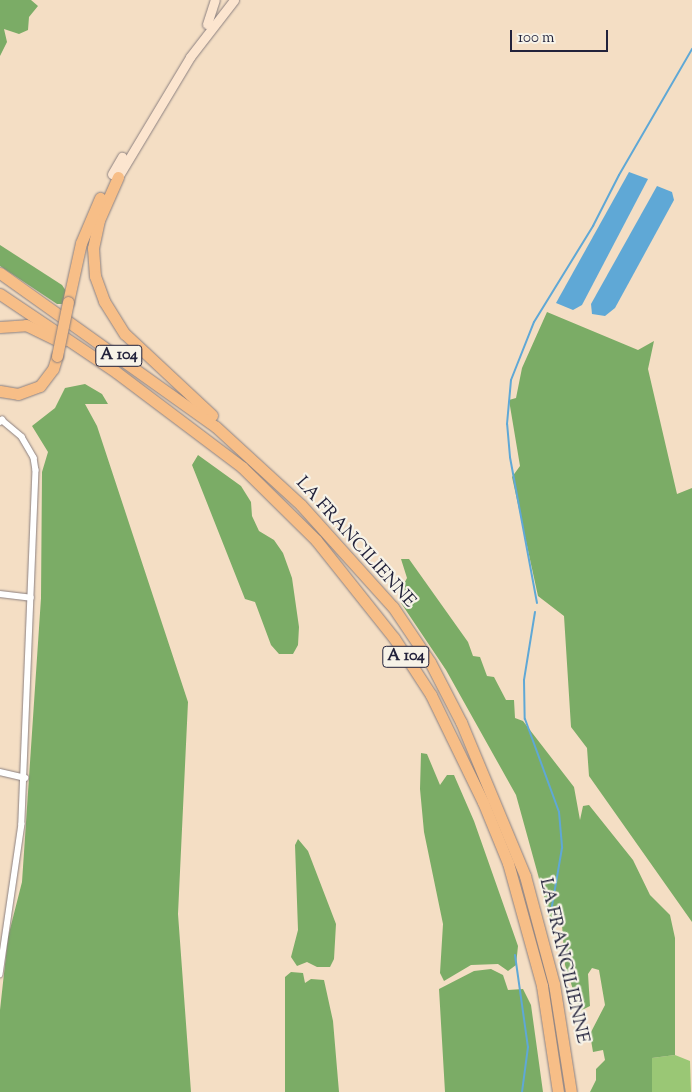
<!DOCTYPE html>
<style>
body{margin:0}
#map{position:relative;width:692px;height:1092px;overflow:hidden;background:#f4dec4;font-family:"Sorts Mill Goudy",serif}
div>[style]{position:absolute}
.green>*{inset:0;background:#9ac775}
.forest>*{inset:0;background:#7bac66}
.water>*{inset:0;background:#5fa8d6}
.stream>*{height:2px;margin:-1px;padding:0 1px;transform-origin:1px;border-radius:1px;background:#5fa8d6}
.roads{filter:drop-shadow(0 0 1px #8b8080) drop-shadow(0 0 1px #8b8080)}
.minor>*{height:5.5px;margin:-2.75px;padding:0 2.75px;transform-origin:2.75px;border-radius:2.75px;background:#fff}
.secondary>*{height:9px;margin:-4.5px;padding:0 4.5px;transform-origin:4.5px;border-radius:4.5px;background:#fce5cf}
.motorway>*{height:11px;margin:-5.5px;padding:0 5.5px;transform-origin:5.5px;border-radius:5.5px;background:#f7be87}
.bridges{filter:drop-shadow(0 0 1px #8b8080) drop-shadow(0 0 1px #8b8080)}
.motorway-bridge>*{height:11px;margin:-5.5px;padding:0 5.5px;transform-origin:5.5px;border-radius:5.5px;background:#f7be87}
span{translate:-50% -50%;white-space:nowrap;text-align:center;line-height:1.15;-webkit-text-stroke:4.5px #f7f3e8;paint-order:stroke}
.shield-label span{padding:1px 4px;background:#f7f3e8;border:1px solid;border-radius:4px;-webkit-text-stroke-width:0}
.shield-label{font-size:16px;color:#22223b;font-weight:700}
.street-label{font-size:18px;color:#22223b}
.scale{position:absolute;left:510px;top:30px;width:98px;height:22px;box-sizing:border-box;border:2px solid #22223b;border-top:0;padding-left:6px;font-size:15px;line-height:18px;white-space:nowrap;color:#22223b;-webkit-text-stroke:4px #f7f3e8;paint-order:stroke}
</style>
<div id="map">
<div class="green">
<i style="clip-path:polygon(675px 1055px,690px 1061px,691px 1092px,652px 1092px,652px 1058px)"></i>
</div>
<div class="forest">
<i style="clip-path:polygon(0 0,31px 0,38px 6px,29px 17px,28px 30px,19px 34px,4px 29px,7px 42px,0 56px)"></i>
<i style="clip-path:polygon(0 245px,62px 285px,66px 291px,64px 304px,57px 304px,0 266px)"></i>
<i style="clip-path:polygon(547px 312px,638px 350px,654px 341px,648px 369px,677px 494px,692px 488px,692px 922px,589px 776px,587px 748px,571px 727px,564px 616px,538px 596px,512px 477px,520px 466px,509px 400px,516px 398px,522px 368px)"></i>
<i style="clip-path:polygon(85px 384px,102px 394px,108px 404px,85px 404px,97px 426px,188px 702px,178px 914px,191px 1092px,0 1092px,0 1010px,8px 937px,22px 882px,41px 598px,42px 472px,48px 452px,32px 426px,55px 408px,65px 388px)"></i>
<i style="clip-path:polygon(198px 455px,241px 486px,251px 502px,252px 516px,259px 531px,274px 540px,283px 553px,292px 578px,299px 627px,298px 645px,293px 654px,279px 654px,271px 645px,255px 602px,245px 599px,192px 465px)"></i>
<i style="clip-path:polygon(401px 559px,409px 559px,468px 642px,473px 656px,480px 657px,487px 676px,494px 677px,506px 700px,514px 700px,515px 718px,523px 721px,574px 787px,580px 820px,583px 806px,589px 805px,633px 860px,650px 895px,670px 915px,675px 938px,675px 1055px,652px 1058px,652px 1092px,590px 1092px,596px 1080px,596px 1069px,605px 1060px,603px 1050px,593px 1052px,590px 1034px,605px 1005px,599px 970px,592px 968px,588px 974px,590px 1006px,580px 1011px,565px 965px,562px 925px,551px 922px,516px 795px,446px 670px,401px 603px,400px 591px,407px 578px)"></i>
<i style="clip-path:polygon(421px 753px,427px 754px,440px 785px,447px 775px,454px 775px,474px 821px,518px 946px,516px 965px,508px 971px,498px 964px,471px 965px,444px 981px,440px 973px,443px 924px,424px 832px,420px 789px)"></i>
<i style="clip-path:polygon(298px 839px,308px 851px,336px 924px,334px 959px,330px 967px,317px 967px,307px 962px,297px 966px,291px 957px,298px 930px,295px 845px)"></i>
<i style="clip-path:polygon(491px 969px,503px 975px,508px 990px,523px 989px,531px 1005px,543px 1092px,445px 1092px,439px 989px,474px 971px)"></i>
<i style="clip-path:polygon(291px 972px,303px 973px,305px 983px,311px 979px,324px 980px,333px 1021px,339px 1092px,285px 1092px,285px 977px)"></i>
</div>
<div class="water">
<i style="clip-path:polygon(629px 172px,648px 179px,582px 305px,573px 310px,556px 303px)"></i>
<i style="clip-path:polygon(657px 186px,672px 192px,674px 200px,615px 308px,605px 316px,592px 314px,591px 304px)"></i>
</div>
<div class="stream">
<i style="left:537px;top:603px;width:148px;rotate:-100.5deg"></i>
<i style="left:510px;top:457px;width:33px;rotate:-95deg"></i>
<i style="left:507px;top:424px;width:44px;rotate:-84.8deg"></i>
<i style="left:511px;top:380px;width:62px;rotate:-68.4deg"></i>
<i style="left:534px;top:322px;width:113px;rotate:-58.4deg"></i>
<i style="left:593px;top:226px;width:57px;rotate:-63deg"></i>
<i style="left:619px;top:175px;width:146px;rotate:-59.9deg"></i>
<i style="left:535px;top:612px;width:69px;rotate:99.2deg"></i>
<i style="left:524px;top:680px;width:39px;rotate:89deg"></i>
<i style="left:525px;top:719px;width:99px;rotate:69.9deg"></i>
<i style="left:559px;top:812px;width:36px;rotate:85deg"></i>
<i style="left:562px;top:848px;width:65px;rotate:99.8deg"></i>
<i style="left:515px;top:955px;width:93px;rotate:82deg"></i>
<i style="left:528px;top:1047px;width:45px;rotate:97.6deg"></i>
</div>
<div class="roads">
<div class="minor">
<i style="left:0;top:422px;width:3px;rotate:-45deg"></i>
<i style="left:2px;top:420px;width:26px;rotate:40deg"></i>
<i style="left:22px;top:437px;width:24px;rotate:60deg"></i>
<i style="left:34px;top:458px;width:12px;rotate:81deg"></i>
<i style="left:36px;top:470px;width:354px;rotate:92.3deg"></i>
<i style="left:22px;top:824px;width:152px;rotate:98.3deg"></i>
<i style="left:0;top:594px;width:31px;rotate:7deg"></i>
<i style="left:0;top:772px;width:26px;rotate:13deg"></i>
</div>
<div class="secondary">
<i style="left:207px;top:24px;width:25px;rotate:-72deg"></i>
<i style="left:112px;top:174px;width:20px;rotate:-60deg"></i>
<i style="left:118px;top:177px;width:140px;rotate:-59deg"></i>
<i style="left:190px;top:57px;width:72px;rotate:-52.3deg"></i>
</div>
<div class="motorway">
<i style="left:118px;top:177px;width:47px;rotate:113.8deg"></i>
<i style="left:99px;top:220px;width:29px;rotate:102deg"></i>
<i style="left:93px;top:248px;width:28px;rotate:86deg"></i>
<i style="left:95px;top:276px;width:27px;rotate:70deg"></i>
<i style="left:104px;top:301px;width:39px;rotate:58deg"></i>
<i style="left:125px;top:334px;width:119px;rotate:43deg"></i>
<i style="left:0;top:273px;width:265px;rotate:35.5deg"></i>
<i style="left:216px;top:427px;width:115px;rotate:42.5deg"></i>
<i style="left:301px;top:505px;width:137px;rotate:48deg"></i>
<i style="left:393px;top:607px;width:66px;rotate:56.1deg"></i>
<i style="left:430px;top:662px;width:68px;rotate:62.7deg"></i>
<i style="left:461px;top:722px;width:167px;rotate:67.4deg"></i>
<i style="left:525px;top:876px;width:112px;rotate:75deg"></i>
<i style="left:554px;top:984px;width:109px;rotate:81.1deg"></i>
<i style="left:0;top:294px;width:140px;rotate:33.9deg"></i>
<i style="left:116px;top:372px;width:158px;rotate:37deg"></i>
<i style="left:242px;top:467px;width:104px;rotate:44.6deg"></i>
<i style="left:316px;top:540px;width:125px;rotate:51.5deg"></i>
<i style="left:394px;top:638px;width:68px;rotate:57deg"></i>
<i style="left:431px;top:695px;width:119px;rotate:64.1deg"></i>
<i style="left:483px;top:802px;width:66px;rotate:67.7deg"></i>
<i style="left:508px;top:863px;width:128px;rotate:74.5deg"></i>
<i style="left:542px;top:986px;width:107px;rotate:81.4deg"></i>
<i style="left:68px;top:302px;width:60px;rotate:-77.6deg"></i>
<i style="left:81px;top:243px;width:49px;rotate:-67.1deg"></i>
<i style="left:0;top:327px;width:26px;rotate:-4deg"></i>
<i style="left:26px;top:325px;width:32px;rotate:26deg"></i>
<i style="left:55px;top:339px;width:12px;rotate:5deg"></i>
<i style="left:0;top:391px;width:18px;rotate:9deg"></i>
<i style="left:18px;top:394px;width:23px;rotate:-20deg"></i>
<i style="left:40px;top:386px;width:21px;rotate:-53deg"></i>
<i style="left:53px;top:369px;width:14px;rotate:-73deg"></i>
</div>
</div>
<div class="bridges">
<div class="motorway-bridge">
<i style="left:57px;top:356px;width:55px;rotate:-78.5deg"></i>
</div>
</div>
<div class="shield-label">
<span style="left:119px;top:356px">A 104</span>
<span style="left:406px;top:657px">A 104</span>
</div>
<div class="street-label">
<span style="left:355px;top:543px;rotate:48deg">LA FRANCILIENNE</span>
<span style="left:563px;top:961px;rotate:77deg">LA FRANCILIENNE</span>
</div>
<div class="scale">100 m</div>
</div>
